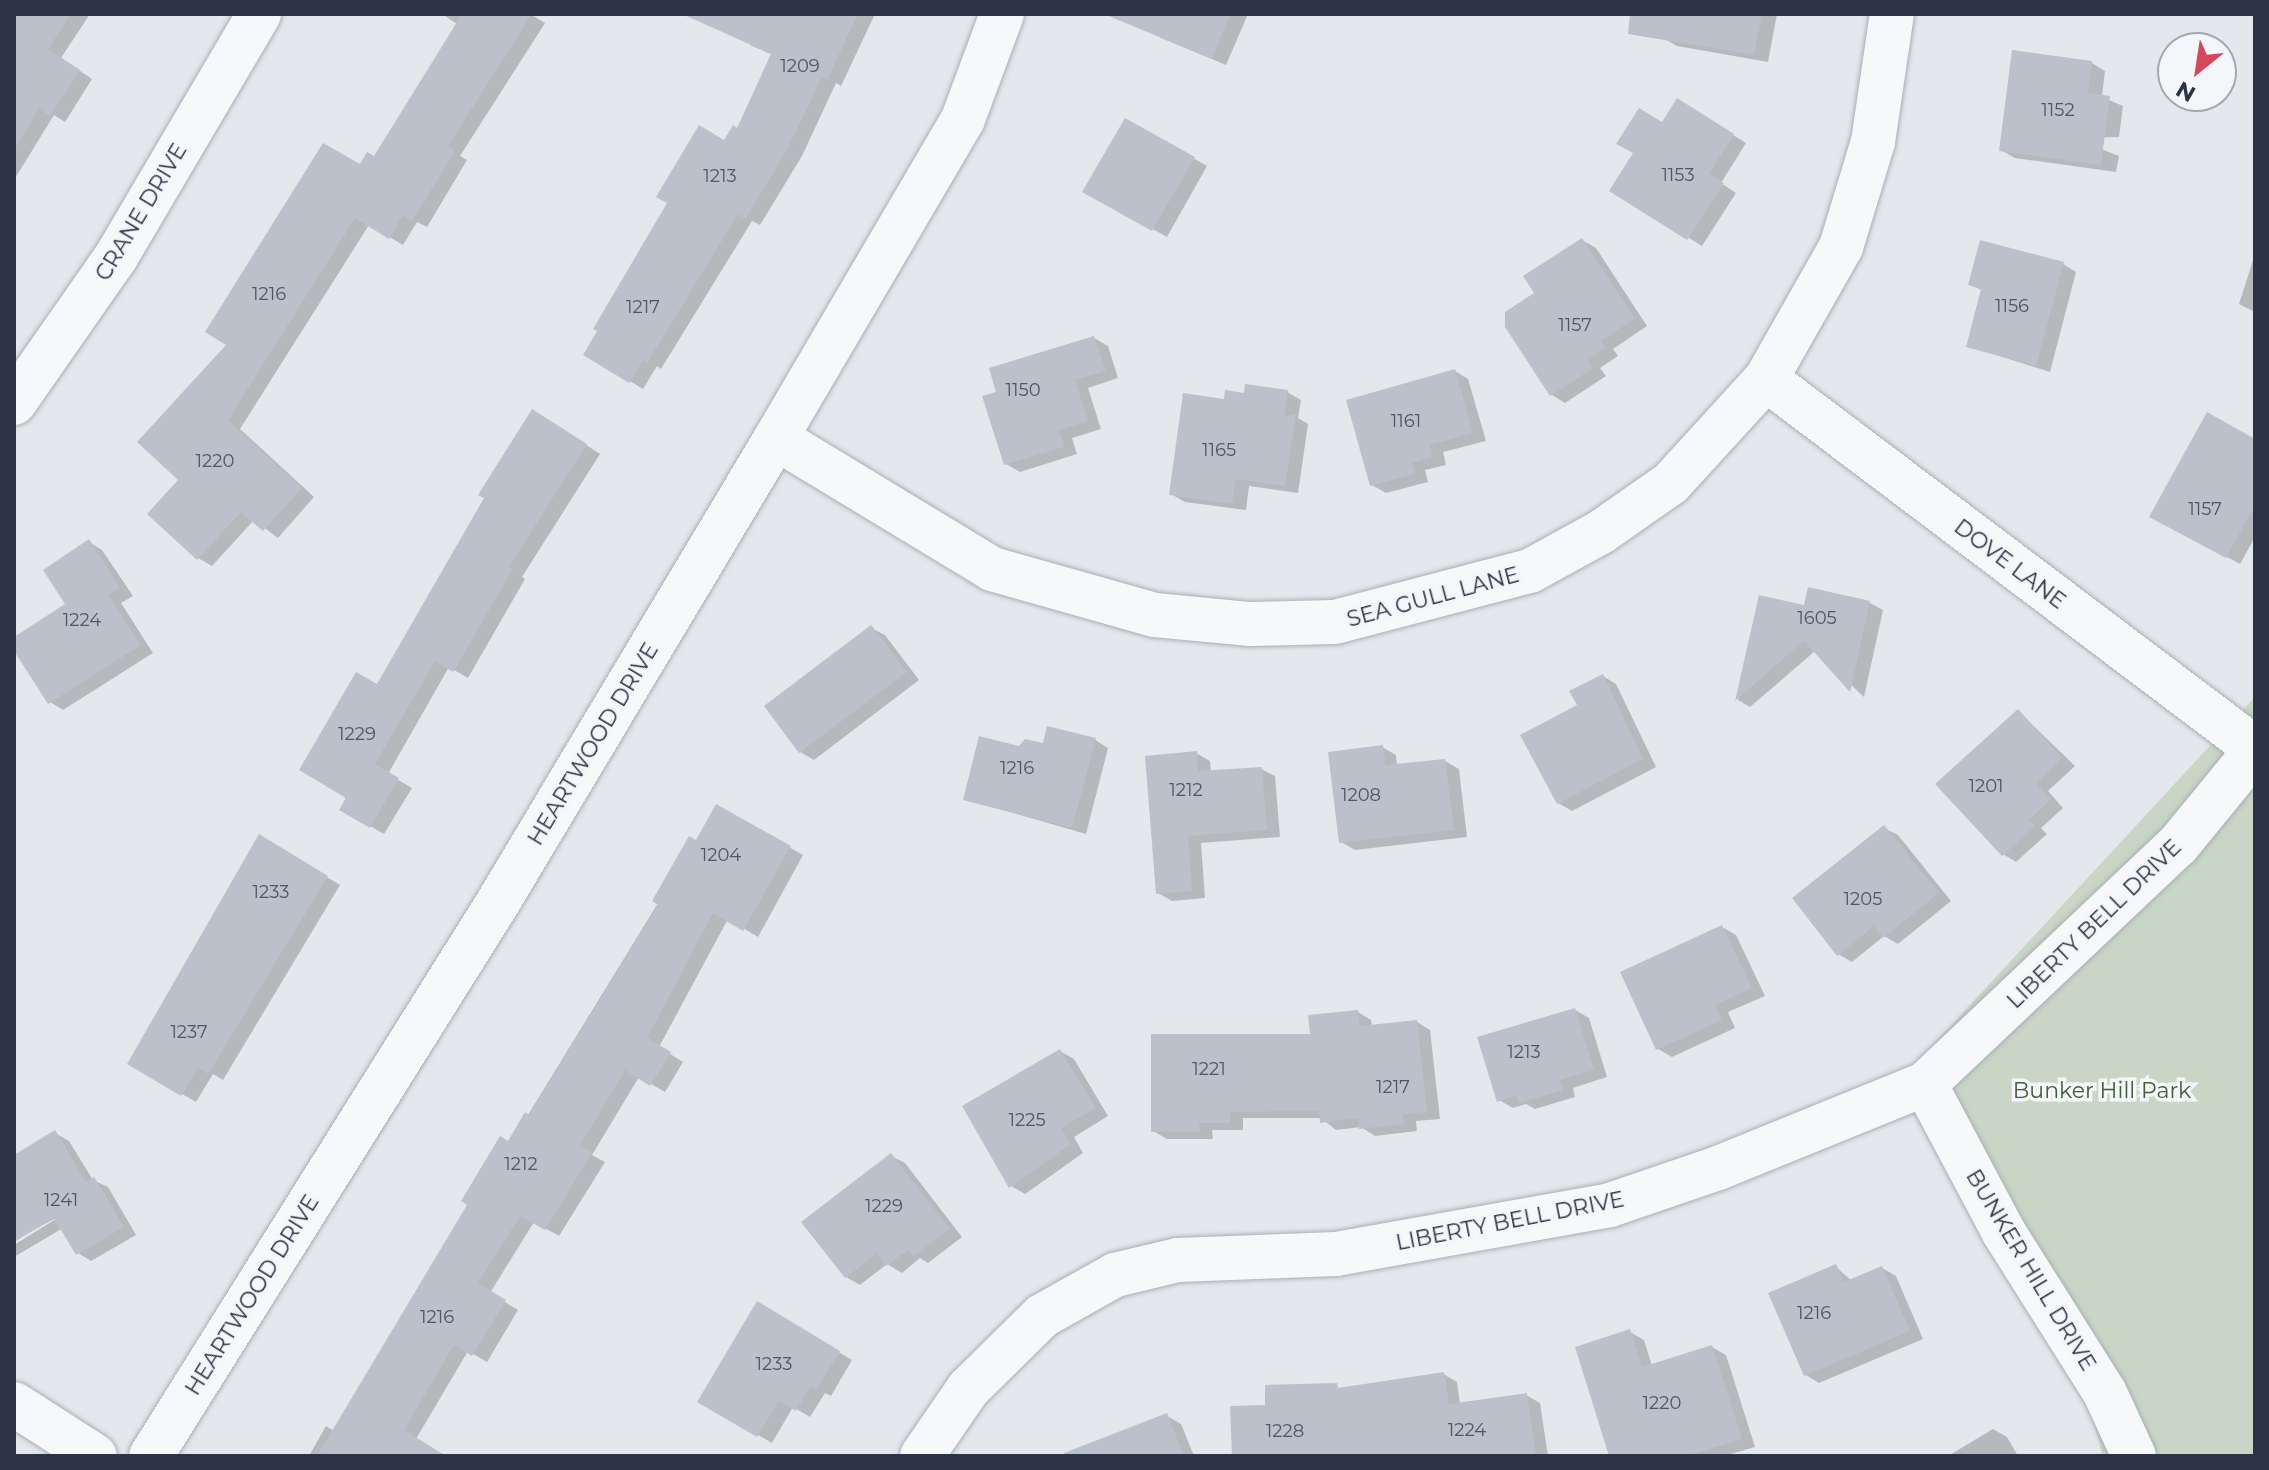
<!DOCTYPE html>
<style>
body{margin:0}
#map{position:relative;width:2269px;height:1470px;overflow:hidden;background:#e4e7ec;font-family:Montserrat,sans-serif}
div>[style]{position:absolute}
.green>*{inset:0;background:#c9d6c5}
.shadow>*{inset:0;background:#0003}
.building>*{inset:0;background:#bbc0ca}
.roads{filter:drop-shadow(0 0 2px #a9aeb7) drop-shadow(0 0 2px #a9aeb7)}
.minor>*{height:44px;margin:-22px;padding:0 22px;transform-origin:22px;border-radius:22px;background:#f7f8fa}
span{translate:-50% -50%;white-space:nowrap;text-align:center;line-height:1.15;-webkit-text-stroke:7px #f4f6f9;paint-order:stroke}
.number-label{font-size:18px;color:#4f5766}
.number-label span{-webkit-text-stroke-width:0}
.street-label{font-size:22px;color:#2b3445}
.park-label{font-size:22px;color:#3f6138}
.frame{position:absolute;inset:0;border:16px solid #2b3445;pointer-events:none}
.north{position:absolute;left:2157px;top:32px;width:80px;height:80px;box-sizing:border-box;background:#f4f6f9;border:2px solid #a4a8b1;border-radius:50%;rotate:210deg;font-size:22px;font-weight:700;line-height:32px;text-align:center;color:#2b3445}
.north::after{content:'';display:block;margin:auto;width:28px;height:36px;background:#d1495b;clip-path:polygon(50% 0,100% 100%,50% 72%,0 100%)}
</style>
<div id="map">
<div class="green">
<i style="clip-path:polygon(2255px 697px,2255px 1456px,2103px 1456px,2046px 1259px,1895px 1086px)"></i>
</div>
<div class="shadow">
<i style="clip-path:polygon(14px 14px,90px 14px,61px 58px,92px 79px,65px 122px,54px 115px,14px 180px)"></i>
<i style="clip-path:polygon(442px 14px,530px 14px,545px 23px,460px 156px,467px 160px,427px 227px,417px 222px,403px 245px,369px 225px,240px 429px,314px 497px,278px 538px,254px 520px,212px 566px,198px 558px,181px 480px,229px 344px,361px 167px,375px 159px,457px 24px)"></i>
<i style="clip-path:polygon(747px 14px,875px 14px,841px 86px,836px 83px,802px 156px,760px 225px,752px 221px,661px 369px,657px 366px,643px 389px,585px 354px,738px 130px,773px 55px,750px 45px)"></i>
<i style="clip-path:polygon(1168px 14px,1248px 14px,1226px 65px,1159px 37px)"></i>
<i style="clip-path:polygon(1667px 14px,1777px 14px,1768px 62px,1677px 46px,1663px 38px)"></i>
<i style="clip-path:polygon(2014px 53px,2092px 63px,2105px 71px,2102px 97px,2123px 106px,2119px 137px,2073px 138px,2119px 156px,2116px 172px,2015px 158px,2001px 150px)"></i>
<i style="clip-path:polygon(1691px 109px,1746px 143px,1721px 183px,1736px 193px,1702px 246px,1612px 190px,1663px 125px)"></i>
<i style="clip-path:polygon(1126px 120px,1207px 166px,1167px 237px,1085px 191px)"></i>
<i style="clip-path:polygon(1582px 240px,1596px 248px,1647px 326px,1613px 349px,1618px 356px,1600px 368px,1606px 376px,1565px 403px,1552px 395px,1537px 294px)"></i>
<i style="clip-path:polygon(2255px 254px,2255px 312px,2239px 304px)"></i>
<i style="clip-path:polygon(2063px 264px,2076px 272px,2050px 372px,1968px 346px,1983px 291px,1970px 284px)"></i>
<i style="clip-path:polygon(1094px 338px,1108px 346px,1118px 378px,1088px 388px,1101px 429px,1072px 438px,1077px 454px,1020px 472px,1006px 464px,999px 394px)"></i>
<i style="clip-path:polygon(1455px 371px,1468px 379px,1486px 441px,1443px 452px,1446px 465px,1425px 470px,1428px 482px,1386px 493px,1372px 485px)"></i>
<i style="clip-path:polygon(1287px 392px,1301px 400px,1298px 418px,1308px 424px,1298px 493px,1249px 486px,1246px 510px,1185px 502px,1171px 494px,1226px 402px)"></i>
<i style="clip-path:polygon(546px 419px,600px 454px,522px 577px,525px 579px,468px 678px,449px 667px,388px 774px,412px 788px,384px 834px,342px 810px,378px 687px)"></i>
<i style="clip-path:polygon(2255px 441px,2255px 537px,2240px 564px,2152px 516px)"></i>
<i style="clip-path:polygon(89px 542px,102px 550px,133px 596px,121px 603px,153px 653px,63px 710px,50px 702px,14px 647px,14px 639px,68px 604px)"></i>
<i style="clip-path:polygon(1760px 597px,1805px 607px,1870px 603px,1883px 610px,1864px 697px,1815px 651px,1750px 707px,1738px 700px)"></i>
<i style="clip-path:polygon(871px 628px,885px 635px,919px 680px,814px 760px,800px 752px)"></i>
<i style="clip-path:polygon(1603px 676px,1616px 684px,1656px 767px,1572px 811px,1558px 803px)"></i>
<i style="clip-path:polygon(2018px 711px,2075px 766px,2048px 791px,2063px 808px,2041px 828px,2047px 834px,2016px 862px,2003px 854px)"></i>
<i style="clip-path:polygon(1095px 740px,1108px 748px,1086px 834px,965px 799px,1020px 748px)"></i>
<i style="clip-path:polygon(1382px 747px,1396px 755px,1397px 766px,1445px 761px,1459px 769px,1467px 837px,1355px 850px,1341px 842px)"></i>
<i style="clip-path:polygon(1196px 753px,1210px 761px,1211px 772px,1261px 769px,1275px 776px,1280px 837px,1201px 843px,1205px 898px,1172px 901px,1158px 893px)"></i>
<i style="clip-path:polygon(717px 807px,803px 855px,758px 937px,728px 919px,659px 1047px,683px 1062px,665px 1092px,639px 1077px,592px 1155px,605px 1162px,559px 1236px,534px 1222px,490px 1293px,518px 1310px,487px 1362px,468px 1351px,416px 1439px,427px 1456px,309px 1456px,326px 1426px,334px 1431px)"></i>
<i style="clip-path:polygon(1884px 828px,1898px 835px,1951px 901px,1898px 944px,1884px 936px,1852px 962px,1838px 954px)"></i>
<i style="clip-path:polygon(260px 837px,340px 885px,223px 1080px,213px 1074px,196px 1102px,129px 1063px)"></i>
<i style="clip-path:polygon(1722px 927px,1736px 935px,1765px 996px,1728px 1012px,1735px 1028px,1672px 1057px,1658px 1049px)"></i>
<i style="clip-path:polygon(1575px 1010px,1589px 1018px,1607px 1077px,1573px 1088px,1575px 1097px,1535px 1109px,1526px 1104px,1513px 1108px,1499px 1100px)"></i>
<i style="clip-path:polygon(1358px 1012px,1371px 1020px,1372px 1027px,1417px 1022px,1430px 1030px,1440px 1119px,1416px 1121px,1417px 1131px,1375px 1136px,1361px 1127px,1336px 1130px,1321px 1118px,1243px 1118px,1243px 1130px,1212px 1130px,1213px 1139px,1167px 1139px,1153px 1131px)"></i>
<i style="clip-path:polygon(1060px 1051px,1074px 1059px,1108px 1116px,1074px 1137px,1083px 1153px,1025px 1194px,1011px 1186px)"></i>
<i style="clip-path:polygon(55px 1133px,69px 1141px,93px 1180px,108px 1187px,136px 1235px,91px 1261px,78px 1253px,63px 1228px,14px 1257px,14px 1245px,64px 1214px,14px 1240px,14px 1158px)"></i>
<i style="clip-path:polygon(891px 1156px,905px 1163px,962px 1237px,928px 1263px,920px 1258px,902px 1273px,887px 1264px,860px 1285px,846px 1277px)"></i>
<i style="clip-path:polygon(1836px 1267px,1852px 1281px,1882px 1268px,1896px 1276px,1923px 1339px,1819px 1383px,1806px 1375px)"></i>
<i style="clip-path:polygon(757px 1304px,852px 1360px,831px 1396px,825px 1393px,810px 1417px,793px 1407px,772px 1443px,699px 1401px)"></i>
<i style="clip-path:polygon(1630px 1332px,1644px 1340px,1652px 1366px,1712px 1347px,1726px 1355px,1755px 1447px,1724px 1456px,1612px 1456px)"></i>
<i style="clip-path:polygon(1443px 1374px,1457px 1382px,1460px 1404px,1526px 1395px,1540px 1403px,1548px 1456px,1407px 1456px)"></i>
<i style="clip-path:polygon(1167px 1416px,1181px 1424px,1194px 1456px,1105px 1456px)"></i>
<i style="clip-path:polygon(1993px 1429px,2007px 1437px,2018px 1456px,1948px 1456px)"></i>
</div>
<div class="building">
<i style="clip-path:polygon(14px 14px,71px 14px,48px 49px,80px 70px,50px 116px,39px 109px,14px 150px)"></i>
<i style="clip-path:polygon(462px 14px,532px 14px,448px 146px,455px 151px,412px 221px,403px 215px,389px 239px,355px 218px,228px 420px,302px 488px,263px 531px,241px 512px,197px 560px,147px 514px,178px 480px,137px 442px,226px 345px,205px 332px,323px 143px,360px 164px,367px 152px,374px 156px)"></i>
<i style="clip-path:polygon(682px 14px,858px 14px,827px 80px,822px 77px,788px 148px,745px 219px,738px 214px,647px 363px,643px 360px,629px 383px,583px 355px,597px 331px,593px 329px,667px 203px,656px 197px,699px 125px,724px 140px,733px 125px,737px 128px,771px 54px)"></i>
<i style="clip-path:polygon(1104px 14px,1230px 14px,1212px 59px)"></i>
<i style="clip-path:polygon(1630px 14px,1762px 14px,1754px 55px,1628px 34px)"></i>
<i style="clip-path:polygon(2012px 50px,2092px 61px,2088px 93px,2110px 96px,2101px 165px,1999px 151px)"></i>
<i style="clip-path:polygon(1677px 98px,1734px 134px,1709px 174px,1724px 183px,1687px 240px,1609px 191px,1633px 153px,1616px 144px,1639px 108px,1662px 122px)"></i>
<i style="clip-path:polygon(1125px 118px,1195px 157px,1152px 231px,1082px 192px)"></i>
<i style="clip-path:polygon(1582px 238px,1635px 318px,1601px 341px,1605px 348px,1588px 360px,1593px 368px,1550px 396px,1505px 327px,1505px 312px,1534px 293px,1523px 276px)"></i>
<i style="clip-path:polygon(1980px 240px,2064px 262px,2036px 366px,1966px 347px,1981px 289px,1968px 285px)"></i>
<i style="clip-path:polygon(1094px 336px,1106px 371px,1075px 380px,1088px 421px,1059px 430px,1064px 447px,1004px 465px,982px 396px,996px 392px,989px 368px)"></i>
<i style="clip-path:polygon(1455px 369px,1473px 433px,1430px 445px,1433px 457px,1412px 463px,1415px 474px,1370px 486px,1346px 400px)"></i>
<i style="clip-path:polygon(1245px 384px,1288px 390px,1284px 417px,1296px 414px,1285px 486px,1236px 479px,1232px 504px,1169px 495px,1183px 393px,1224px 399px,1225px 390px,1244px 393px)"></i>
<i style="clip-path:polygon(532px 409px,587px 444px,509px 567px,513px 569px,453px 672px,435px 661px,375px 764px,399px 778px,370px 828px,339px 810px,346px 798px,299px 770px,356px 672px,377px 684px,484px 498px,478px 495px)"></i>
<i style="clip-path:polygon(2207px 412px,2255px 439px,2255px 505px,2226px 558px,2149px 517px)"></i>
<i style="clip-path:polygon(89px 539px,120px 588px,108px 595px,141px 645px,48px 704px,14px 651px,14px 637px,65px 604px,43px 570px)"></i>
<i style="clip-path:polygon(1808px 587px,1870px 601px,1850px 692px,1804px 641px,1735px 701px,1759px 595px,1804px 605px)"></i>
<i style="clip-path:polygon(871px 625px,907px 672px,799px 753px,764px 706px)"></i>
<i style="clip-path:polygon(1603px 674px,1643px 759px,1557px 804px,1520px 735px,1577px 705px,1569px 691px)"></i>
<i style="clip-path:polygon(2018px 709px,2062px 758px,2036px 783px,2051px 799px,2029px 820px,2035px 826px,2002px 856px,1935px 784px)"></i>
<i style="clip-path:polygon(1047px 726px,1096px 738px,1072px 828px,963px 800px,979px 736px,1019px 746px,1025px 739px,1043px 743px)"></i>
<i style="clip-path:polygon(1383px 745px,1385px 765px,1445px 759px,1454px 830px,1339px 843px,1328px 752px)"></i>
<i style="clip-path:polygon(1197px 751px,1198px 771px,1262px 767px,1267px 830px,1188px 836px,1192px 891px,1156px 894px,1145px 756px)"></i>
<i style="clip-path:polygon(716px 804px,791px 846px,743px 931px,713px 913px,647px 1038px,671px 1052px,650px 1086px,625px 1070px,580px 1145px,592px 1153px,545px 1230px,520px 1216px,478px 1283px,506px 1300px,472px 1356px,454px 1345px,404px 1430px,446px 1456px,317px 1456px,467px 1205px,461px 1201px,500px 1136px,508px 1141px,525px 1112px,529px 1115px,658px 905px,652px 901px,689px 836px,696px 840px)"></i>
<i style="clip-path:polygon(1884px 825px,1939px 893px,1883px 938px,1874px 926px,1837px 956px,1792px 898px)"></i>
<i style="clip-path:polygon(259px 834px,328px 876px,208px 1074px,198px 1068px,181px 1096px,127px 1064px)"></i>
<i style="clip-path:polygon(1722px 925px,1752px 988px,1715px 1005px,1722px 1020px,1656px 1050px,1620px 972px)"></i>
<i style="clip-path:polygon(1575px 1008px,1594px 1070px,1560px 1080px,1563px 1090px,1519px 1103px,1517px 1095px,1497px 1102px,1477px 1037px)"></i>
<i style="clip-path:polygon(1358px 1010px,1360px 1026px,1417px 1020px,1427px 1112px,1403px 1114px,1404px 1124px,1359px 1129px,1358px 1118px,1320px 1123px,1319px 1111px,1230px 1112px,1230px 1123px,1199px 1123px,1200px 1132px,1151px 1132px,1151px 1034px,1310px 1034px,1308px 1015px)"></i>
<i style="clip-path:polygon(1060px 1049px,1096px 1108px,1061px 1128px,1071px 1144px,1009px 1188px,962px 1106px)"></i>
<i style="clip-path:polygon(55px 1130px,86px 1182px,94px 1177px,124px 1227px,76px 1255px,54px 1218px,14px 1242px,14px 1155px)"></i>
<i style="clip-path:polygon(891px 1153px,950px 1229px,913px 1256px,908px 1250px,886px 1266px,877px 1254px,845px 1278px,801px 1222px)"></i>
<i style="clip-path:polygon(1836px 1264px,1844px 1282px,1882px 1266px,1910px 1331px,1804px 1376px,1768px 1293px)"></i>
<i style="clip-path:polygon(757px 1301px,840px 1351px,816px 1390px,810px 1387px,796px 1411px,779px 1401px,757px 1437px,697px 1402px)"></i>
<i style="clip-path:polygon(1630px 1329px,1642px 1367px,1712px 1345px,1742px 1439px,1688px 1456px,1609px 1456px,1575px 1347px)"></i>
<i style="clip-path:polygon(1444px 1372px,1449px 1404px,1527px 1393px,1536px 1456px,1232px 1456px,1230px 1406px,1265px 1405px,1265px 1385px,1337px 1383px,1338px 1388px)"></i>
<i style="clip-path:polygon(1167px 1413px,1184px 1456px,1065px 1456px,1064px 1453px)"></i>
</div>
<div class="roads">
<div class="minor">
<i style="left:1766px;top:379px;width:613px;rotate:37.04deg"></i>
<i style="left:14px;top:403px;width:178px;rotate:-55.1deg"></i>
<i style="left:116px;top:257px;width:282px;rotate:-59.5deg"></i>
<i style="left:776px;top:438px;width:253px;rotate:31.2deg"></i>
<i style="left:992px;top:569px;width:169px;rotate:15.8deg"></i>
<i style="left:1155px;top:615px;width:96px;rotate:5.4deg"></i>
<i style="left:1251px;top:624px;width:84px;rotate:-1.4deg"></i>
<i style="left:1335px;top:622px;width:202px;rotate:-14.7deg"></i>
<i style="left:1530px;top:571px;width:81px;rotate:-28.8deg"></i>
<i style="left:1601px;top:532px;width:85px;rotate:-35deg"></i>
<i style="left:1671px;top:483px;width:141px;rotate:-47.6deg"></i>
<i style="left:1766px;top:379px;width:152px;rotate:-60.4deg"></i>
<i style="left:1841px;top:247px;width:110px;rotate:-73.1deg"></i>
<i style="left:1873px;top:142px;width:129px;rotate:-81.6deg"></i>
<i style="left:1925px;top:1084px;width:166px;rotate:62deg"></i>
<i style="left:2003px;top:1231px;width:191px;rotate:57.8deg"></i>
<i style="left:2105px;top:1393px;width:69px;rotate:65.3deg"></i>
<i style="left:14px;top:1404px;width:96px;rotate:32.7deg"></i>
<i style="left:151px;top:1456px;width:651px;rotate:-57.92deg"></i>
<i style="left:497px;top:904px;width:543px;rotate:-59.09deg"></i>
<i style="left:776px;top:438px;width:370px;rotate:-59.6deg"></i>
<i style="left:963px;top:119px;width:112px;rotate:-69.6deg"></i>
<i style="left:922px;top:1456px;width:81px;rotate:-55.5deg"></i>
<i style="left:968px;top:1389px;width:104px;rotate:-44.6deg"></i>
<i style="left:1042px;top:1316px;width:84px;rotate:-29.3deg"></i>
<i style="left:1115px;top:1275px;width:65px;rotate:-13.4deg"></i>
<i style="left:1178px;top:1260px;width:158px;rotate:-2.2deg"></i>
<i style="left:1336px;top:1254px;width:278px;rotate:-10.1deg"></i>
<i style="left:1610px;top:1205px;width:114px;rotate:-18.9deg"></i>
<i style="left:1718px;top:1168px;width:223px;rotate:-22.1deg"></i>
<i style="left:1925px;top:1084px;width:348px;rotate:-43.4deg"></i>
<i style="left:2178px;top:845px;width:122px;rotate:-50.7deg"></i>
</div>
</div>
<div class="number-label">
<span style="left:800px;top:66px">1209</span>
<span style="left:2058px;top:110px">1152</span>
<span style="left:1678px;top:175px">1153</span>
<span style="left:720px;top:176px">1213</span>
<span style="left:269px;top:294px">1216</span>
<span style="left:2012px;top:306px">1156</span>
<span style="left:643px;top:307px">1217</span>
<span style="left:1575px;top:325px">1157</span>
<span style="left:1023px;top:390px">1150</span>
<span style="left:1406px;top:421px">1161</span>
<span style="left:1219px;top:450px">1165</span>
<span style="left:215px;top:461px">1220</span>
<span style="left:2205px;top:509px">1157</span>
<span style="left:1817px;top:618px">1605</span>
<span style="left:82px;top:620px">1224</span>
<span style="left:357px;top:734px">1229</span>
<span style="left:1017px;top:768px">1216</span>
<span style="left:1986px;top:786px">1201</span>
<span style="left:1186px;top:790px">1212</span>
<span style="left:1361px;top:795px">1208</span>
<span style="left:721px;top:855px">1204</span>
<span style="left:271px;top:892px">1233</span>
<span style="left:1863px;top:899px">1205</span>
<span style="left:189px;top:1032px">1237</span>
<span style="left:1524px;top:1052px">1213</span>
<span style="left:1209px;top:1069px">1221</span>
<span style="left:1393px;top:1087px">1217</span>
<span style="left:1027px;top:1120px">1225</span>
<span style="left:521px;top:1164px">1212</span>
<span style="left:61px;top:1200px">1241</span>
<span style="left:884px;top:1206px">1229</span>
<span style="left:1814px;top:1313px">1216</span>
<span style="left:437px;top:1317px">1216</span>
<span style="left:774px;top:1364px">1233</span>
<span style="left:1662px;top:1403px">1220</span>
<span style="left:1467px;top:1430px">1224</span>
<span style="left:1285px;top:1431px">1228</span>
</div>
<div class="street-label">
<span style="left:141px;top:212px;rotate:-59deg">CRANE DRIVE</span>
<span style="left:2010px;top:564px;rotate:37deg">DOVE LANE</span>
<span style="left:1433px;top:597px;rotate:-15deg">SEA GULL LANE</span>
<span style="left:593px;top:744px;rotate:-59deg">HEARTWOOD DRIVE</span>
<span style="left:2094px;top:924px;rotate:-44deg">LIBERTY BELL DRIVE</span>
<span style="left:1510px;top:1221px;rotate:-11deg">LIBERTY BELL DRIVE</span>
<span style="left:2031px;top:1270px;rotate:59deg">BUNKER HILL DRIVE</span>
<span style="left:252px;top:1295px;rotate:-58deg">HEARTWOOD DRIVE</span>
</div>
<div class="park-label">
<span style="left:2102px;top:1091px">Bunker Hill Park</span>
</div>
<div class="frame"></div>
<div class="north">N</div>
</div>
